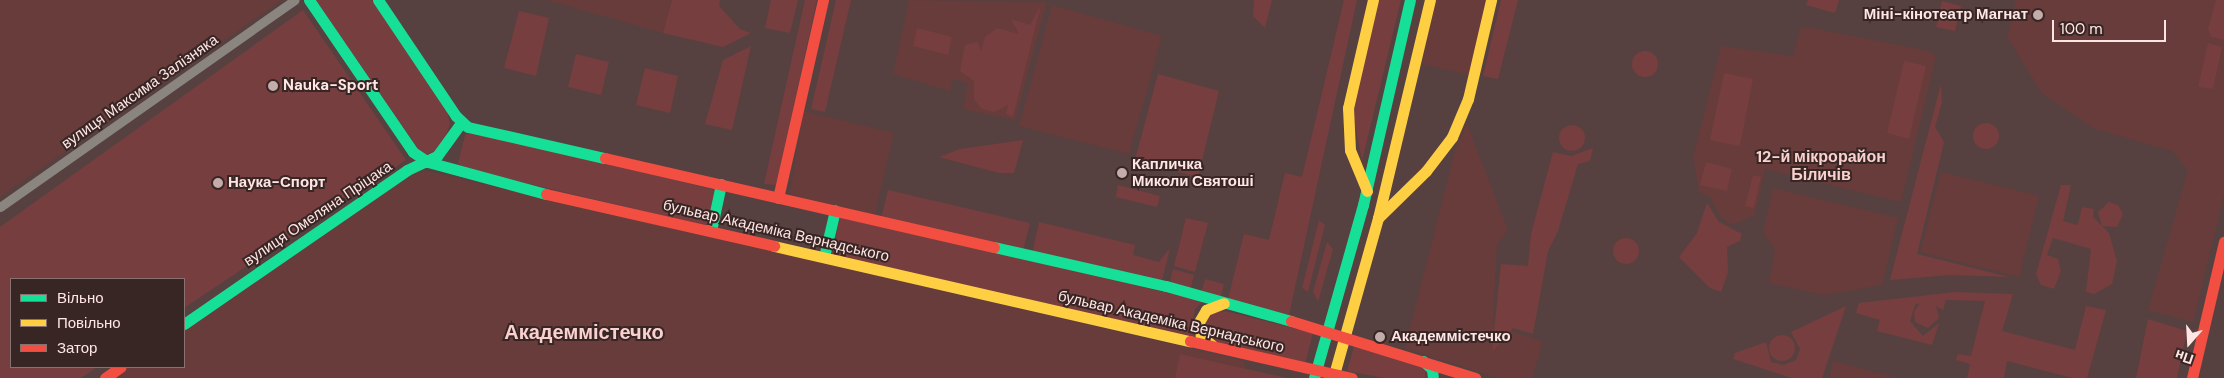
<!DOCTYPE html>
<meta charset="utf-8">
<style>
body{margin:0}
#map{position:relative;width:2224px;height:378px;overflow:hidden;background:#574140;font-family:"DM Sans",sans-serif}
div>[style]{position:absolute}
.built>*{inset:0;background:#673c3b}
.green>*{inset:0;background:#763e3e}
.round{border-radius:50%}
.street>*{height:9px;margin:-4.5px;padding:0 4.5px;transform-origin:4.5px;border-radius:4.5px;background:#8b8580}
.fast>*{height:11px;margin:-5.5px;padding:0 5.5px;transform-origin:5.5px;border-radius:5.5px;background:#16e098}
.slow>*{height:11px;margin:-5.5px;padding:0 5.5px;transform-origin:5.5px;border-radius:5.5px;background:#ffcf43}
.jam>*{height:11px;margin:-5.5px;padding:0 5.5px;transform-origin:5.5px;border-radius:5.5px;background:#f24e42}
.dots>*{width:14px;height:14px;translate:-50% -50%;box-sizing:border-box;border:2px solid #382625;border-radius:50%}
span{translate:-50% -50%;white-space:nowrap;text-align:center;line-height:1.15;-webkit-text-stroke:4px #382625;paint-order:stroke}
.poi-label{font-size:15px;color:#ffe5e4;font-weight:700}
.right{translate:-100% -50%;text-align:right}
.left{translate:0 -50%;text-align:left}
.street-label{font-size:15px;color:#ffe5e4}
.neighbourhood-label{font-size:16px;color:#fad1cf;font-weight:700}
.district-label{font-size:20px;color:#fad1cf;font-weight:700}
.legend{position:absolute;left:10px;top:278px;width:175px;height:90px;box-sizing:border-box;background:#382625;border:1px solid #887271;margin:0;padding:6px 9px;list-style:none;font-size:15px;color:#ffe5e4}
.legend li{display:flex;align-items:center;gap:10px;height:25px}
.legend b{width:25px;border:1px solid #887271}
.north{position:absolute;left:2164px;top:318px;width:50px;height:50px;-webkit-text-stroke:4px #382625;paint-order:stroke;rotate:199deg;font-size:14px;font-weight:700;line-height:20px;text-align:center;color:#ffe5e4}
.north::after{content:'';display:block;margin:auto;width:18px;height:22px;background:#ffe5e4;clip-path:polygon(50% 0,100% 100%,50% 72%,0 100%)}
.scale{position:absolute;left:2052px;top:20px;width:114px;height:22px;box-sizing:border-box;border:2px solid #ffe5e4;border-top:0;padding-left:6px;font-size:15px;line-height:18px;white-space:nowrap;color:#ffe5e4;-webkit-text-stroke:4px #382625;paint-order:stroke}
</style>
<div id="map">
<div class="built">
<i style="clip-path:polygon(0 0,282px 0,0 197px)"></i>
<i style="clip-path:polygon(547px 0,672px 0,663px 33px)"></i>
<i style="clip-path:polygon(909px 0,1047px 2px,1015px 120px,963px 109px,968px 83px,953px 79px,950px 91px,893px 74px)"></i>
<i style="clip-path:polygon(1436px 0,1489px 0,1472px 76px,1422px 64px)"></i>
<i style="clip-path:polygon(2016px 0,2224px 0,2224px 195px,2193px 322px,2148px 310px,2188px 170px,2172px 151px,2095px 129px,2042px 93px,2007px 37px)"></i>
<i style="clip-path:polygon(1052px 5px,1162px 36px,1129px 154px,1019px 126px)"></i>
<i style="clip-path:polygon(1807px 27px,1929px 51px,1936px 56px,1901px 202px,1765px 169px,1755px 215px,1732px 225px,1721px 217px,1709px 196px,1699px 192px,1693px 157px,1721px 46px,1793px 56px,1801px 28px)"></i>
<i style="clip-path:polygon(803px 111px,894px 133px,874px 218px,790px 194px)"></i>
<i style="clip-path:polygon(1467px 124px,1508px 230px,1497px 244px,1493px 326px,1543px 341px,1532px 378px,1498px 378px,1405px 348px,1455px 150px)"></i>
<i style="clip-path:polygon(422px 170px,1244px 361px,1248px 378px,109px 378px,125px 367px,184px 367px,184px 326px,410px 174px)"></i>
<i style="clip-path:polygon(1941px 172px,2039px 196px,2019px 277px,1920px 252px)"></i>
<i style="clip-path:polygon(1773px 188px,1898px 218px,1882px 285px,1824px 295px,1769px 283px,1775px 250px,1763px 232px)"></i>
<i style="clip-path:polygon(1833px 361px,1897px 378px,1829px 378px)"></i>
</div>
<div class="green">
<i style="clip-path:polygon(315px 0,372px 0,446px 106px,450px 124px,441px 148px,424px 156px,419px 150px)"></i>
<i style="clip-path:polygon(672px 0,720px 0,719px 6px,740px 29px,751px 33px,723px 47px,663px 33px)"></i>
<i style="clip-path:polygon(771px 0,798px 0,790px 33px,765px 28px)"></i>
<i style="clip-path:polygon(805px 0,817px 0,776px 185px,764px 184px)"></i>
<i style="clip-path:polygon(836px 0,851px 0,825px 112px,811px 109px)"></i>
<i style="clip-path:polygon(1254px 0,1272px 0,1265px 28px,1253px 16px)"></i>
<i style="clip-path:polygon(1344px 0,1357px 0,1289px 315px,1228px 299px,1244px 234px,1269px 240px,1285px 173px,1302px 177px)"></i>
<i style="clip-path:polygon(1378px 0,1401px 0,1362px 161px,1352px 109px)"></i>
<i style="clip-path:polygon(1501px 0,1518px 0,1498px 79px,1483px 76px)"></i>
<i style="clip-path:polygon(1808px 0,1839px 0,1835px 13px,1806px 5px)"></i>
<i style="clip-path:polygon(2216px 0,2224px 0,2224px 40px,2211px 37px,2208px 29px)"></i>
<i style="clip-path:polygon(1942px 1px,1961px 6px,1955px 31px,1936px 27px)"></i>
<i style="clip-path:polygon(1041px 5px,1013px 117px,1006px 114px,1008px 105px,994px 112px,982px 109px,974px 99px,974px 81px,960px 71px,965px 45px,978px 42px,981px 51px,985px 37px,997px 28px,1019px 34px,1011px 19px,1030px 25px)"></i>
<i style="clip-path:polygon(303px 10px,406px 160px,184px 308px,184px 279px,11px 279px,11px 367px,97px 367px,81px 378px,0 378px,0 227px)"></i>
<i style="clip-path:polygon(519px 11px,549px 18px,536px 76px,504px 68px)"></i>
<i style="clip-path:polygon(917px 28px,952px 37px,948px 55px,913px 46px)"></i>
<i style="clip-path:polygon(2208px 43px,2222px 47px,2213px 89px,2198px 87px)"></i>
<i style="clip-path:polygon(751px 46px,732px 130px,705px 124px,723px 60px)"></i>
<i class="round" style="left:1632px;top:51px;width:26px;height:26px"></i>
<i style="clip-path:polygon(576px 54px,609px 62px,601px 95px,568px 87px)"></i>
<i style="clip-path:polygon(1904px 61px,1926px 66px,1909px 139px,1887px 133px)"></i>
<i style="clip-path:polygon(645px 68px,678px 76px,670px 113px,636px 105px)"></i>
<i style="clip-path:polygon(1724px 73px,1753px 79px,1740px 146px,1710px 140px)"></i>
<i style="clip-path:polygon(1158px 74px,1219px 91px,1198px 177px,1135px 160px)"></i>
<i style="clip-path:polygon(1941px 84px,1942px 102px,1935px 127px,1944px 142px,1917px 254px,2009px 277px,1950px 275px,1890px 280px)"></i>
<i class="round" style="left:1973px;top:123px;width:26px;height:26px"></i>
<i class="round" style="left:1559px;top:125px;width:26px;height:26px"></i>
<i style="clip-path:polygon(471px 130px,715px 190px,707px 226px,463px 168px,458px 163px,465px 135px)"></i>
<i style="clip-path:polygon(1023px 140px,1014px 173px,999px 173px,939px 157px,960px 149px)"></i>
<i style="clip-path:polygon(1593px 148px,1590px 161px,1578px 164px,1558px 231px,1548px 251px,1533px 334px,1513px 328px,1492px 352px,1501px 264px,1528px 266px,1531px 234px,1553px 152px,1571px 156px)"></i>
<i style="clip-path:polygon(1706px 162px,1732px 169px,1727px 191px,1700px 185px)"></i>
<i style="clip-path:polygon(1753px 175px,1761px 177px,1754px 208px,1745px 206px)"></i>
<i style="clip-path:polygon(1118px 185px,1160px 196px,1157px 207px,1116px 197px)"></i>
<i style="clip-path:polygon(2061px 185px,2071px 185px,2063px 221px,2078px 225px,2082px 207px,2094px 209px,2093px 217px,2102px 226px,2098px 212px,2109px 202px,2118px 205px,2123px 214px,2117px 227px,2102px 226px,2109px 233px,2117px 261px,2112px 284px,2094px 294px,2086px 292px,2091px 249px,2053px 238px,2047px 255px,2058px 259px,2061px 271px,2054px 289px,2041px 285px,2036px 274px)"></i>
<i style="clip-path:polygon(888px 190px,1030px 223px,1023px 251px,881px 218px)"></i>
<i style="clip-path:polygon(1707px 203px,1719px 222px,1742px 234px,1740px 241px,1727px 247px,1728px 272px,1721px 292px,1710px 288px,1679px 257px,1697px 233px)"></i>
<i style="clip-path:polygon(840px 217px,1203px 301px,1195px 309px,1191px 329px,1197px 341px,832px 255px)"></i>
<i style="clip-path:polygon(1186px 218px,1208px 223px,1195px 272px,1174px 266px)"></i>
<i style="clip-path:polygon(1319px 220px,1325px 225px,1308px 292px,1302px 288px)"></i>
<i style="clip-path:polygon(1039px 222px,1135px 245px,1133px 255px,1159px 262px,1170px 248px,1161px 285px,1032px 255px)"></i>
<i class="round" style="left:1613px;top:238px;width:26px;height:26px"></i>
<i style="clip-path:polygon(1327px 242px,1333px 249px,1318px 302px,1313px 292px)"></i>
<i style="clip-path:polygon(1173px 269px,1194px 275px,1190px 291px,1169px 286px)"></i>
<i style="clip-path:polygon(1205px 279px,1224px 284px,1221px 297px,1201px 293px)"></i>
<i style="clip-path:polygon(1955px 292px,2013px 294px,2002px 331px,2075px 350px,2086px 306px,2106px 310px,2087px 378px,2073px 378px,2007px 361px,2004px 378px,1967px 378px,1970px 364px,1956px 360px,1958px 354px,1971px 356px,1985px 301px,1946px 300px,1943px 310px,1936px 306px,1939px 318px,1928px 328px,1915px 322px,1914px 312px,1920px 303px,1915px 305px,1910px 321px,1923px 336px,1939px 323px,1932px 345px,1877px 331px,1880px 320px,1856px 313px,1859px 303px)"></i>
<i style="clip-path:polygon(1846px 306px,1822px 378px,1792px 378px,1733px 359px,1735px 353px,1766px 342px,1771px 362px,1783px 365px,1796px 360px,1800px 349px,1791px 332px)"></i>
<i style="clip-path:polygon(1225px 311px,1313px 333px,1305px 364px,1217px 344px,1206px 334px,1205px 323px,1211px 312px)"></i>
<i style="clip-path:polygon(2148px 319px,2187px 331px,2177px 378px,2136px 378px)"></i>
<i class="round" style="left:1769px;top:335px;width:26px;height:26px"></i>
<i style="clip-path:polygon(1355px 343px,1418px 363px,1425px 368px,1425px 378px,1384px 378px,1347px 371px)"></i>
<i style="clip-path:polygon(1180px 354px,1287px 378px,1175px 378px)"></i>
</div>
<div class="street">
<i style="left:0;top:207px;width:360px;rotate:-35.1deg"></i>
</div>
<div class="fast">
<i style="left:309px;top:0;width:184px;rotate:55.6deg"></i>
<i style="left:413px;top:152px;width:18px;rotate:34deg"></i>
<i style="left:428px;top:162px;width:122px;rotate:15.2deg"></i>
<i style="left:378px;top:0;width:140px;rotate:56.1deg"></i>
<i style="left:456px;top:116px;width:16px;rotate:43deg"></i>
<i style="left:468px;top:127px;width:140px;rotate:12.8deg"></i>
<i style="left:711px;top:231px;width:48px;rotate:-78deg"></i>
<i style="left:994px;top:247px;width:176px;rotate:12.8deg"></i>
<i style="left:1166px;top:286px;width:130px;rotate:15.6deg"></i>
<i style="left:824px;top:257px;width:48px;rotate:-76.8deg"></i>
<i style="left:184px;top:324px;width:271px;rotate:-34.6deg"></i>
<i style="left:407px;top:170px;width:33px;rotate:-25deg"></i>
<i style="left:437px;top:156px;width:41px;rotate:-54deg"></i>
<i style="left:1423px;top:361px;width:12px;rotate:42deg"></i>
<i style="left:1432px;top:369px;width:9px;rotate:84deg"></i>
<i style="left:1314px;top:378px;width:180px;rotate:-74.2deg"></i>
<i style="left:1363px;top:205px;width:210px;rotate:-77.1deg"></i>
</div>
<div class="slow">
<i style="left:1367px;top:191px;width:44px;rotate:-112.5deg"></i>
<i style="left:1350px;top:150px;width:42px;rotate:-92.7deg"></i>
<i style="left:1348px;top:108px;width:111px;rotate:-77deg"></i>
<i style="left:1378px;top:218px;width:67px;rotate:-44.4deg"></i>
<i style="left:1426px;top:171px;width:43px;rotate:-52.6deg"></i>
<i style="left:1452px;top:137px;width:41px;rotate:-67.2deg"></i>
<i style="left:1468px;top:99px;width:102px;rotate:-76.9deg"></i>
<i style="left:774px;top:246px;width:427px;rotate:12.9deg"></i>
<i style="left:1212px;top:345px;width:14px;rotate:-144deg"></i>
<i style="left:1201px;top:337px;width:15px;rotate:-98deg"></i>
<i style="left:1199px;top:322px;width:14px;rotate:-60deg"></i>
<i style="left:1206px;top:310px;width:19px;rotate:-21deg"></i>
<i style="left:1333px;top:378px;width:166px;rotate:-74.3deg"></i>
<i style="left:1378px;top:218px;width:224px;rotate:-76.6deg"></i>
</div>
<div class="jam">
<i style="left:605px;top:158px;width:399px;rotate:12.9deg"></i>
<i style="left:546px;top:194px;width:234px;rotate:12.8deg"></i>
<i style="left:778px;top:198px;width:203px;rotate:-77.2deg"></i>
<i style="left:1291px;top:321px;width:193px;rotate:17.2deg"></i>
<i style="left:1190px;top:341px;width:166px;rotate:12.9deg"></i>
<i style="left:105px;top:378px;width:19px;rotate:-35deg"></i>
<i style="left:2192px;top:378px;width:140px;rotate:-76.8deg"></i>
</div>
<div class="dots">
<i style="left:2038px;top:15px;background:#c4acab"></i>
<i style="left:273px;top:86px;background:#c4acab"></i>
<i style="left:1122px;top:173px;background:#c4acab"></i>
<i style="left:218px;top:183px;background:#c4acab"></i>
<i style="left:1380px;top:337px;background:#c4acab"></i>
</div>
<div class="poi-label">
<span class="right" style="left:2028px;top:15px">Міні-кінотеатр Магнат</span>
<span class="left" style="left:283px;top:86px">Nauka-Sport</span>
<span class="left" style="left:1132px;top:173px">Капличка<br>Миколи Святоші</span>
<span class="left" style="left:228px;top:183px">Наука-Спорт</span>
<span class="left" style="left:1391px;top:337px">Академмістечко</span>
</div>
<div class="street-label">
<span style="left:140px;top:92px;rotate:-35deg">вулиця Максима Залізняка</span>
<span style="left:318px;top:214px;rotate:-34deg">вулиця Омеляна Пріцака</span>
<span style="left:776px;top:231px;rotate:13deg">бульвар Академіка Вернадського</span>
<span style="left:1171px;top:322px;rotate:13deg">бульвар Академіка Вернадського</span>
</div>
<div class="neighbourhood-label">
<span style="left:1821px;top:166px">12-й мікрорайон<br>Біличів</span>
</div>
<div class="district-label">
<span style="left:584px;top:332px">Академмістечко</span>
</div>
<ul class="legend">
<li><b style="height:6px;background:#16e098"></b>Вільно</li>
<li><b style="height:6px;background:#ffcf43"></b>Повільно</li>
<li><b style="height:6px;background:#f24e42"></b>Затор</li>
</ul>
<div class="north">Пн</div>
<div class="scale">100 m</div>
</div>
